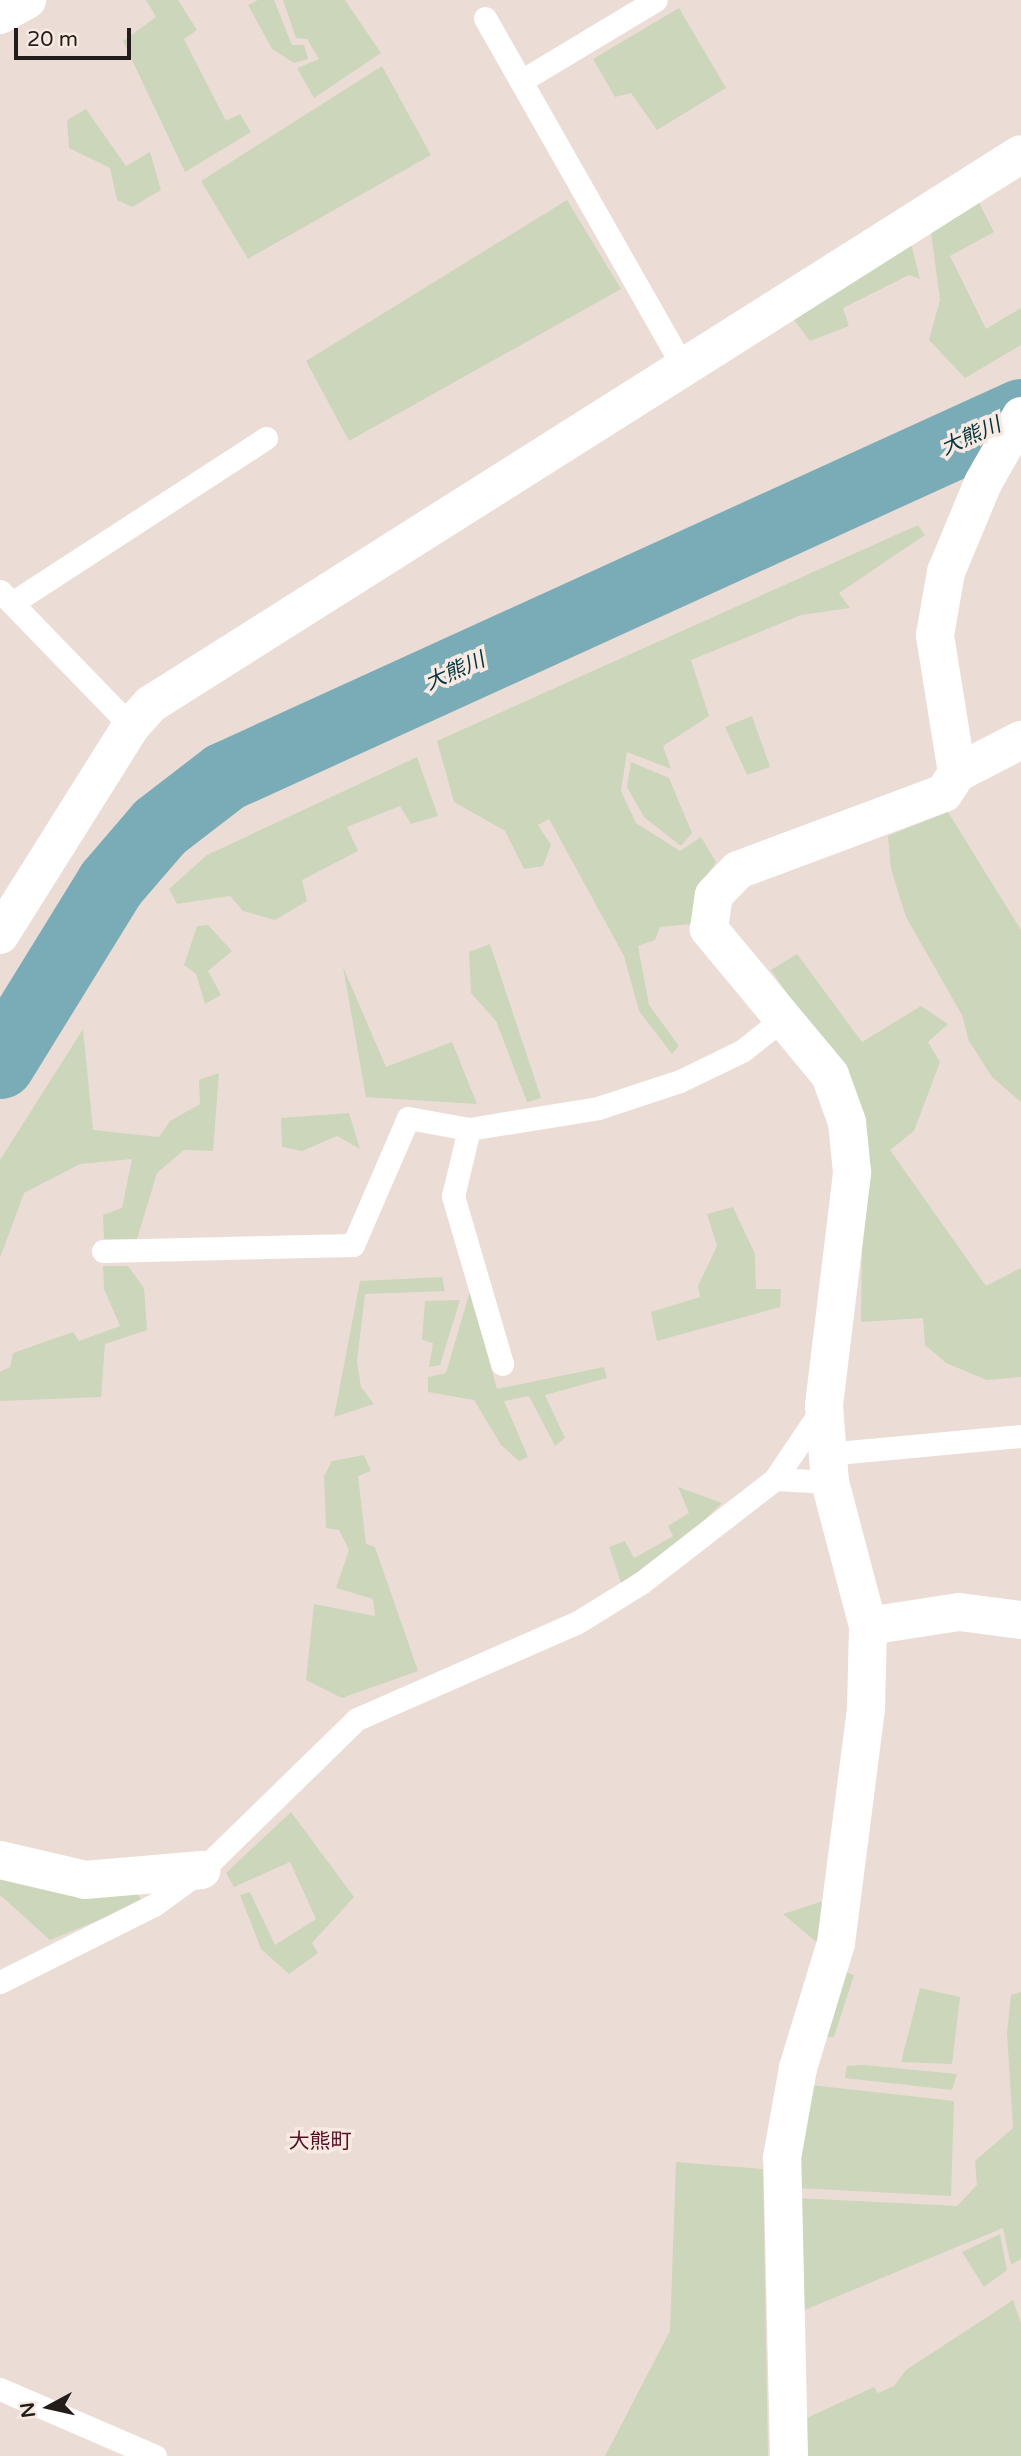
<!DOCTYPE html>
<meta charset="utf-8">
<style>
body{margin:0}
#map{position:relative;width:1021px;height:2456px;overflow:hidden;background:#ebddd6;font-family:"Varela Round","Noto Sans JP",sans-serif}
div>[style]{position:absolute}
.green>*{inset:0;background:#ccd6ba}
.river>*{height:70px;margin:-35px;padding:0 35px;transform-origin:35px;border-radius:35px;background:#7aacb7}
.service>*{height:23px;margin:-11.5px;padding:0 11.5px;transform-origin:11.5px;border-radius:11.5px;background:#fff}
.minor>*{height:38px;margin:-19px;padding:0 19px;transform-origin:19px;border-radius:19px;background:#fff}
span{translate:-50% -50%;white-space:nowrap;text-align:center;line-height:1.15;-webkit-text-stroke:7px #f8eae3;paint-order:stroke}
.water-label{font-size:21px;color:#02343d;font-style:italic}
.neighbourhood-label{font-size:21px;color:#551124}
.north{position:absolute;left:14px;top:2372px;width:70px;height:70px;-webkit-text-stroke:5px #f8eae3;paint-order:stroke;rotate:262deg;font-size:19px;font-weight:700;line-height:28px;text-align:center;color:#221d1a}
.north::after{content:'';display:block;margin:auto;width:24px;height:32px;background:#221d1a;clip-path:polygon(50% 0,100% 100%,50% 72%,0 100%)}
.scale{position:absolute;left:14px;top:28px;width:117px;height:32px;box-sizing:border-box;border:4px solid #221d1a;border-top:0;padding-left:9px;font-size:21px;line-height:24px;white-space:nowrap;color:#221d1a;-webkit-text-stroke:5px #f8eae3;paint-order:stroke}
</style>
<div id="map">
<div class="green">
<i style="clip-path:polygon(146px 0,178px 0,197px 30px,184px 39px,226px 121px,240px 114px,251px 132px,185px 172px,123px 41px,156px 17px)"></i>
<i style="clip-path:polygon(258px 0,274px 0,292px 45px,304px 45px,308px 59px,294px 63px,272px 49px,248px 5px)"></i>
<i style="clip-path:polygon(283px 0,345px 0,381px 53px,314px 98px,297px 68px,319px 59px,307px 39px,296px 38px)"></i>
<i style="clip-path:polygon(679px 8px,726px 88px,657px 130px,631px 93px,615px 97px,593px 59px)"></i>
<i style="clip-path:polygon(382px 66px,431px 155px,248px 259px,201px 181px)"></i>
<i style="clip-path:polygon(86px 109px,126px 166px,150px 152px,161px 190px,132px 207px,117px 200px,110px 168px,69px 148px,67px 120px)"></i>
<i style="clip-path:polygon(567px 200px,621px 289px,349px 441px,306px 361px)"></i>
<i style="clip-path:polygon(979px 203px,994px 232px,950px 256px,986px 329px,1021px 308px,1021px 345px,965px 378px,929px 340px,940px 300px,931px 232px)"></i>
<i style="clip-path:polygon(909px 236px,920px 279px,909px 275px,843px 308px,849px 326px,810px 341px,791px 316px)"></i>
<i style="clip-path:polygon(918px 525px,925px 535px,839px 593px,850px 608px,801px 615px,691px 660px,709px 716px,663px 746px,671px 769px,627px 752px,621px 791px,636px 823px,680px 851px,701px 837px,716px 862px,698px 888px,691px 924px,660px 927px,655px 940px,638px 946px,649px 1005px,679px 1046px,672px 1054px,639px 1011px,624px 956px,549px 819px,538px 825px,551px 845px,543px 866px,524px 869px,505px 831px,454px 802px,437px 741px)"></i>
<i style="clip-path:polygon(752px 716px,770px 767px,747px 775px,725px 727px)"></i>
<i style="clip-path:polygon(417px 757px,438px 816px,411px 824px,400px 806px,347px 827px,358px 851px,302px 880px,307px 901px,275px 920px,243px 911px,230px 896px,177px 904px,169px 889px,207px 855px)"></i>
<i style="clip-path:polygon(631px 762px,669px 778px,692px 833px,681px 846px,644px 817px,627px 787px)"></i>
<i style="clip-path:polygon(948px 812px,1021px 930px,1021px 1102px,992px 1077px,969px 1041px,962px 1015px,906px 917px,891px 869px,888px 836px)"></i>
<i style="clip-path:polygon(208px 925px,232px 951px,208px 971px,221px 995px,205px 1004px,196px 974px,184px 965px,197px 926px)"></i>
<i style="clip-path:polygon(490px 944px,541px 1098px,527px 1102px,496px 1021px,471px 993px,469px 952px)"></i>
<i style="clip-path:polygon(797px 954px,862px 1042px,921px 1006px,948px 1024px,928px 1042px,940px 1062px,914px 1131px,890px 1150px,986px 1286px,1021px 1268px,1021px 1377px,987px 1380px,946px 1363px,925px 1345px,923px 1318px,861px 1322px,863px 1171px,838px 1068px,771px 970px)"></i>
<i style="clip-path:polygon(343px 967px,386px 1067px,452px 1042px,477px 1104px,366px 1097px)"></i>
<i style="clip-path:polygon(83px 1029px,93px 1130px,159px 1137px,170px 1121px,200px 1104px,199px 1080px,219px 1073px,213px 1151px,184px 1150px,157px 1173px,137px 1239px,104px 1239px,103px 1215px,122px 1208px,132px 1159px,80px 1164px,24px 1193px,0 1258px,0 1160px)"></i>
<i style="clip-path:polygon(349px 1113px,360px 1149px,337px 1136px,302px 1151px,282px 1147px,281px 1118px)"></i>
<i style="clip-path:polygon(733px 1207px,755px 1254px,756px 1289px,781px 1289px,780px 1307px,657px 1341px,651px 1312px,700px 1297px,698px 1286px,717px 1246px,707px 1214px)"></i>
<i style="clip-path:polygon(103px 1266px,128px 1266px,144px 1288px,147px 1330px,105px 1344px,101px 1397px,0 1401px,0 1372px,10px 1367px,13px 1353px,73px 1332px,79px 1341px,120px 1326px,104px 1289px)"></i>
<i style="clip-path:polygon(442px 1277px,445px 1291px,365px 1294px,357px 1361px,361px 1387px,374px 1404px,334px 1417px,360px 1281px)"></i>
<i style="clip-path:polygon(470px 1291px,497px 1389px,604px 1367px,607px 1378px,545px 1395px,565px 1438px,555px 1446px,529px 1396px,504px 1401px,528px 1457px,519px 1461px,501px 1445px,474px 1400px,428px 1392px,428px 1377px,446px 1373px)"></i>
<i style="clip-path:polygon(460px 1300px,440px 1365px,429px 1367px,433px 1343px,422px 1340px,425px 1301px)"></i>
<i style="clip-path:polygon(364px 1455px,371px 1471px,358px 1476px,366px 1544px,375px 1547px,418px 1671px,342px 1698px,306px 1680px,314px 1604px,375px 1616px,373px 1599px,336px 1588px,349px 1550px,339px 1530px,326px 1528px,324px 1476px,332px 1461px)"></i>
<i style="clip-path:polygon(678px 1487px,722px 1503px,674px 1549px,621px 1583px,609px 1547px,625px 1541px,634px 1558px,673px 1536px,668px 1526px,689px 1513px)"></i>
<i style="clip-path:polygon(291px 1812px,354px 1897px,312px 1943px,318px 1953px,289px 1974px,261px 1949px,240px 1895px,250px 1892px,275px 1945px,316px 1919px,290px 1862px,234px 1887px,226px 1873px)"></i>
<i style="clip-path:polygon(0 1871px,133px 1887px,143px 1902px,50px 1940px,0 1895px)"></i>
<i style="clip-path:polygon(823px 1901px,819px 1944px,783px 1914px)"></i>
<i style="clip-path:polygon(843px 1971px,854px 1975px,834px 2037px,824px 2037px)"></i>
<i style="clip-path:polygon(920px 1988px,960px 1997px,952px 2064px,901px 2062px)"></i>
<i style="clip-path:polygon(1021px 1992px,1021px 2259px,1011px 2265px,1003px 2228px,802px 2311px,797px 2198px,957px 2206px,977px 2185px,975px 2161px,1013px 2128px,1007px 2033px,1011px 1995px)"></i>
<i style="clip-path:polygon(864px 2065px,957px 2074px,952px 2090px,845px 2078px,847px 2066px)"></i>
<i style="clip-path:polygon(811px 2085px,954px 2101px,951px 2196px,797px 2188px)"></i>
<i style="clip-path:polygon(676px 2162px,763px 2169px,768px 2456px,605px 2456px,670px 2331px)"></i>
<i style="clip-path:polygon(1000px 2234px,1007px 2270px,984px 2287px,962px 2252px)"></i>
<i style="clip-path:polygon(1013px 2300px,1021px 2323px,1021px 2456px,801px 2456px,798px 2422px,874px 2387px,878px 2393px,894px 2386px,906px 2370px)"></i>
</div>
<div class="river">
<i style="left:0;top:1064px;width:211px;rotate:-58.3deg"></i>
<i style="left:111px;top:884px;width:75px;rotate:-49.3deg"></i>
<i style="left:160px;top:827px;width:82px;rotate:-37.6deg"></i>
<i style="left:225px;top:777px;width:875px;rotate:-24.51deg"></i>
</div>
<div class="service">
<i style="left:485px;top:18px;width:403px;rotate:60.4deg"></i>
<i style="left:521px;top:81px;width:157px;rotate:-31deg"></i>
<i style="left:0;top:591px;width:188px;rotate:45.9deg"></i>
<i style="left:12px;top:603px;width:303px;rotate:-33deg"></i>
<i style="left:469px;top:1129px;width:69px;rotate:103.4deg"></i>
<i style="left:453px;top:1196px;width:175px;rotate:73.7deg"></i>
<i style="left:103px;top:1251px;width:250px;rotate:-1.4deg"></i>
<i style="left:353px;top:1245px;width:138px;rotate:-66.6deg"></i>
<i style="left:408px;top:1118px;width:62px;rotate:10.2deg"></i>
<i style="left:469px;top:1129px;width:131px;rotate:-9.2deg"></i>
<i style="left:598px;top:1108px;width:86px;rotate:-18.2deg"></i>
<i style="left:680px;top:1081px;width:69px;rotate:-25.8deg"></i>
<i style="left:742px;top:1051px;width:48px;rotate:-38.3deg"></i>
<i style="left:826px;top:1454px;width:196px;rotate:-5.3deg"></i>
<i style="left:775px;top:1479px;width:88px;rotate:-56.1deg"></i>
<i style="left:0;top:1982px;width:172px;rotate:-26.6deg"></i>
<i style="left:154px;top:1905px;width:59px;rotate:-36.1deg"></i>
<i style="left:202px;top:1870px;width:216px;rotate:-44.3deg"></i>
<i style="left:357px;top:1719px;width:241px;rotate:-23.7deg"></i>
<i style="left:578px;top:1622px;width:74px;rotate:-31.8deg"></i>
<i style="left:641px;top:1583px;width:170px;rotate:-37.8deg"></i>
<i style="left:775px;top:1479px;width:55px;rotate:3.1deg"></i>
<i style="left:0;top:2389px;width:169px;rotate:23.4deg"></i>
</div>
<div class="minor">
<i style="left:0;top:15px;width:31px;rotate:-29deg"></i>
<i style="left:957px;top:773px;width:140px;rotate:-99.1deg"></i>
<i style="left:935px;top:635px;width:64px;rotate:-80.1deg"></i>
<i style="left:946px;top:572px;width:96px;rotate:-67.4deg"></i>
<i style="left:983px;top:483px;width:77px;rotate:-60.4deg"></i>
<i style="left:0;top:935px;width:247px;rotate:-57.9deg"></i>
<i style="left:131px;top:726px;width:30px;rotate:-48deg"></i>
<i style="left:151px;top:704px;width:1029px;rotate:-32.3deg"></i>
<i style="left:868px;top:1626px;width:92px;rotate:-8.7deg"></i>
<i style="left:959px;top:1612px;width:63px;rotate:7.4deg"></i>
<i style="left:0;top:1860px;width:87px;rotate:13.2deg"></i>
<i style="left:85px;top:1880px;width:117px;rotate:-4.9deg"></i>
<i style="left:789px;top:2456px;width:298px;rotate:-91.3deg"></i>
<i style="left:782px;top:2158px;width:91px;rotate:-79.9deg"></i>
<i style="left:798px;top:2068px;width:131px;rotate:-73.1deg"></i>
<i style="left:836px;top:1943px;width:236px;rotate:-82.7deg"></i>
<i style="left:866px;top:1709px;width:83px;rotate:-88.6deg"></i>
<i style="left:868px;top:1626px;width:149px;rotate:-104.8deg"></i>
<i style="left:830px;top:1482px;width:77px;rotate:-94.5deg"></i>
<i style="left:824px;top:1405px;width:235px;rotate:-83.1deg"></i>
<i style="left:852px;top:1172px;width:50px;rotate:-95.7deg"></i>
<i style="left:847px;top:1122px;width:50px;rotate:-109.9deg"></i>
<i style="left:830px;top:1075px;width:190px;rotate:-129.7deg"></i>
<i style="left:709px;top:929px;width:34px;rotate:-82deg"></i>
<i style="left:714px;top:895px;width:35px;rotate:-46deg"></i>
<i style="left:738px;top:870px;width:220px;rotate:-20.5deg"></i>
<i style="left:944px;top:793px;width:24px;rotate:-57deg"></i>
<i style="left:957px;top:773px;width:72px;rotate:-27.3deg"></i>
</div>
<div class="water-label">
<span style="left:971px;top:437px;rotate:-24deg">大熊川</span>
<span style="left:455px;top:672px;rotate:-24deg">大熊川</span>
</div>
<div class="neighbourhood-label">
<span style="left:320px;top:2142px">大熊町</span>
</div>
<div class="north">N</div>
<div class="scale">20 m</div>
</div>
